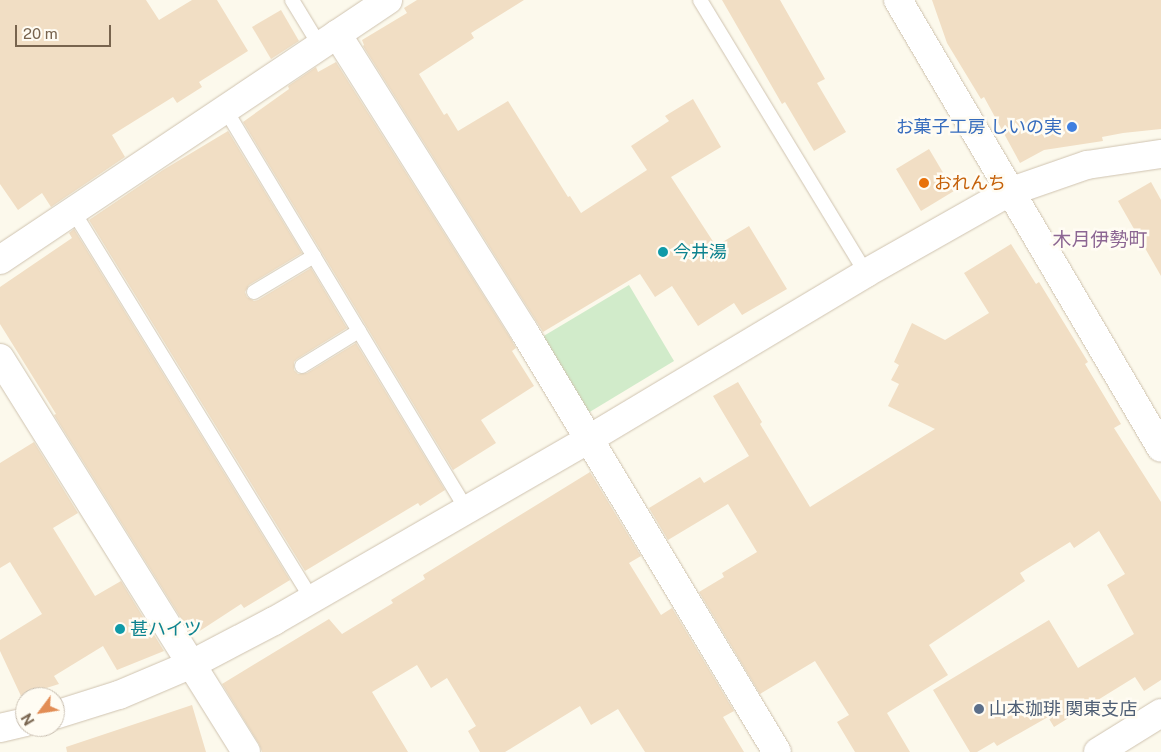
<!DOCTYPE html>
<meta charset="utf-8">
<style>
body{margin:0}
#map{position:relative;width:1161px;height:752px;overflow:hidden;background:#fcf9ec;font-family:"Public Sans","Noto Sans JP",sans-serif}
div>[style]{position:absolute}
.green>*{inset:0;background:#d1ebca}
.building>*{inset:0;background:#f1dec4}
.roads{filter:drop-shadow(0 0 1px #cfc3b0) drop-shadow(0 0 1px #cfc3b0)}
.lane>*{height:14px;margin:-7px;padding:0 7px;transform-origin:7px;border-radius:7px;background:#fff}
.street>*{height:28px;margin:-14px;padding:0 14px;transform-origin:14px;border-radius:14px;background:#fff}
.secondary>*{height:28px;margin:-14px;padding:0 14px;transform-origin:14px;border-radius:14px;background:#fff}
.dots>*{width:14px;height:14px;translate:-50% -50%;box-sizing:border-box;border:2px solid #fffcf3;border-radius:50%}
span{translate:-50% -50%;white-space:nowrap;text-align:center;line-height:1.15;-webkit-text-stroke:5px #fffcf3;paint-order:stroke}
.shop-label{font-size:18px;color:#366cbe}
.right{translate:-100% -50%;text-align:right}
.food-label{font-size:18px;color:#c56008}
.left{translate:0 -50%;text-align:left}
.culture-label{font-size:18px;color:#0d838f}
.service-label{font-size:18px;color:#4e5e75}
.neighbourhood-label{font-size:19px;color:#8c6693}
.north{position:absolute;left:15px;top:687px;width:50px;height:50px;box-sizing:border-box;background:#fffcf3;border:1px solid #c9bfb1;border-radius:50%;rotate:239deg;font-size:14px;font-weight:700;line-height:20px;text-align:center;color:#78644e}
.north::after{content:'';display:block;margin:auto;width:18px;height:22px;background:#e28d55;clip-path:polygon(50% 0,100% 100%,50% 72%,0 100%)}
.scale{position:absolute;left:15px;top:25px;width:96px;height:22px;box-sizing:border-box;border:2px solid #78644e;border-top:0;padding-left:6px;font-size:15px;line-height:18px;white-space:nowrap;color:#78644e;-webkit-text-stroke:4px #fffcf3;paint-order:stroke}
</style>
<div id="map">
<div class="green">
<i style="clip-path:polygon(629px 285px,674px 361px,588px 413px,542px 337px)"></i>
</div>
<div class="building">
<i style="clip-path:polygon(0 0,146px 0,159px 20px,192px 0,217px 0,248px 51px,199px 82px,202px 87px,177px 103px,173px 97px,112px 135px,125px 157px,51px 207px,42px 193px,18px 210px,0 184px)"></i>
<i style="clip-path:polygon(417px 0,524px 0,471px 33px,474px 38px,419px 74px,444px 115px,447px 113px,458px 131px,508px 101px,568px 197px,570px 196px,581px 213px,647px 170px,631px 146px,669px 121px,665px 116px,693px 99px,721px 147px,671px 177px,716px 246px,749px 226px,787px 289px,742px 315px,734px 303px,698px 326px,672px 286px,655px 297px,640px 274px,543px 332px,363px 46px,364px 45px,362px 40px,407px 13px,404px 8px)"></i>
<i style="clip-path:polygon(722px 0,780px 0,825px 79px,817px 83px,846px 132px,814px 151px,785px 102px,782px 104px)"></i>
<i style="clip-path:polygon(932px 0,1161px 0,1161px 129px,1123px 133px,1102px 137px,1103px 141px,1044px 150px,1020px 163px,984px 97px,981px 99px,947px 43px)"></i>
<i style="clip-path:polygon(281px 10px,299px 41px,271px 59px,252px 27px)"></i>
<i style="clip-path:polygon(336px 62px,511px 339px,516px 348px,512px 351px,534px 386px,481px 420px,496px 443px,453px 470px,243px 122px,289px 89px,288px 86px,316px 67px,318px 72px)"></i>
<i style="clip-path:polygon(228px 131px,302px 253px,249px 285px,245px 292px,247px 297px,254px 301px,258px 300px,311px 268px,347px 328px,297px 359px,294px 362px,294px 370px,298px 374px,307px 373px,356px 343px,445px 490px,420px 506px,418px 503px,305px 571px,89px 220px,163px 170px)"></i>
<i style="clip-path:polygon(929px 149px,954px 191px,921px 211px,896px 169px)"></i>
<i style="clip-path:polygon(1151px 182px,1161px 200px,1161px 276px,1118px 201px)"></i>
<i style="clip-path:polygon(74px 229px,290px 580px,244px 608px,241px 604px,192px 636px,54px 415px,56px 414px,0 324px,0 287px,72px 238px,69px 233px)"></i>
<i style="clip-path:polygon(1011px 244px,1036px 284px,1039px 282px,1088px 362px,1085px 364px,1121px 424px,1114px 428px,1161px 502px,1161px 680px,1144px 691px,1135px 677px,1054px 727px,1048px 717px,997px 746px,994px 742px,977px 752px,970px 752px,933px 690px,1049px 620px,1078px 668px,1134px 634px,1107px 585px,1125px 574px,1099px 531px,1074px 548px,1070px 542px,1020px 573px,1025px 581px,929px 645px,948px 675px,887px 713px,910px 752px,855px 752px,837px 722px,849px 715px,815px 661px,760px 694px,699px 592px,724px 577px,722px 573px,757px 552px,728px 504px,668px 540px,649px 508px,700px 477px,704px 483px,749px 456px,713px 396px,738px 382px,762px 422px,760px 424px,810px 507px,935px 429px,888px 406px,899px 384px,891px 380px,899px 365px,894px 362px,912px 323px,945px 340px,989px 313px,964px 273px)"></i>
<i style="clip-path:polygon(34px 442px,78px 513px,53px 528px,95px 596px,121px 581px,164px 651px,117px 670px,103px 646px,54px 676px,59px 684px,21px 696px,0 651px,0 640px,42px 614px,10px 562px,0 568px,0 463px)"></i>
<i style="clip-path:polygon(590px 472px,641px 556px,629px 563px,661px 615px,672px 608px,734px 711px,723px 717px,744px 752px,645px 752px,618px 709px,591px 725px,580px 706px,505px 752px,480px 752px,468px 731px,476px 726px,447px 678px,431px 688px,417px 665px,372px 692px,408px 752px,262px 752px,259px 744px,222px 684px,329px 619px,342px 634px,393px 603px,391px 600px,425px 579px,423px 575px)"></i>
<i style="clip-path:polygon(192px 705px,206px 752px,67px 752px,66px 747px)"></i>
</div>
<div class="roads">
<div class="lane">
<i style="left:292px;top:0;width:54px;rotate:58.7deg"></i>
<i style="left:700px;top:0;width:320px;rotate:58.7deg"></i>
<i style="left:225px;top:109px;width:466px;rotate:58.9deg"></i>
<i style="left:73px;top:211px;width:456px;rotate:58.4deg"></i>
<i style="left:254px;top:292px;width:70px;rotate:-31deg"></i>
<i style="left:302px;top:366px;width:67px;rotate:-31.6deg"></i>
</div>
<div class="street">
<i style="left:898px;top:0;width:519px;rotate:59.58deg"></i>
<i style="left:337px;top:34px;width:351px;rotate:57.8deg"></i>
<i style="left:524px;top:331px;width:491px;rotate:59deg"></i>
<i style="left:0;top:260px;width:467px;rotate:-33.8deg"></i>
<i style="left:0;top:358px;width:464px;rotate:58deg"></i>
<i style="left:1098px;top:752px;width:74px;rotate:-31.8deg"></i>
</div>
<div class="secondary">
<i style="left:55px;top:715px;width:67px;rotate:-17.4deg"></i>
<i style="left:119px;top:695px;width:79px;rotate:-23deg"></i>
<i style="left:192px;top:664px;width:93px;rotate:-27.7deg"></i>
<i style="left:274px;top:621px;width:364px;rotate:-30deg"></i>
<i style="left:589px;top:439px;width:323px;rotate:-30.9deg"></i>
<i style="left:866px;top:273px;width:164px;rotate:-29.5deg"></i>
<i style="left:1009px;top:192px;width:83px;rotate:-19.1deg"></i>
<i style="left:1087px;top:165px;width:75px;rotate:-8.5deg"></i>
<i style="left:0;top:728px;width:26px;rotate:-13deg"></i>
</div>
</div>
<div class="dots">
<i style="left:1072px;top:127px;background:#3f7fe0"></i>
<i style="left:924px;top:183px;background:#e8710a"></i>
<i style="left:663px;top:252px;background:#0f9aa8"></i>
<i style="left:120px;top:629px;background:#0f9aa8"></i>
<i style="left:979px;top:709px;background:#5c6f8a"></i>
</div>
<div class="shop-label">
<span class="right" style="left:1062px;top:127px">お菓子工房 しいの実</span>
</div>
<div class="food-label">
<span class="left" style="left:934px;top:183px">おれんち</span>
</div>
<div class="culture-label">
<span class="left" style="left:673px;top:252px">今井湯</span>
<span class="left" style="left:130px;top:629px">甚ハイツ</span>
</div>
<div class="service-label">
<span class="left" style="left:989px;top:709px">山本珈琲 関東支店</span>
</div>
<div class="neighbourhood-label">
<span style="left:1100px;top:240px">木月伊勢町</span>
</div>
<div class="north">N</div>
<div class="scale">20 m</div>
</div>
